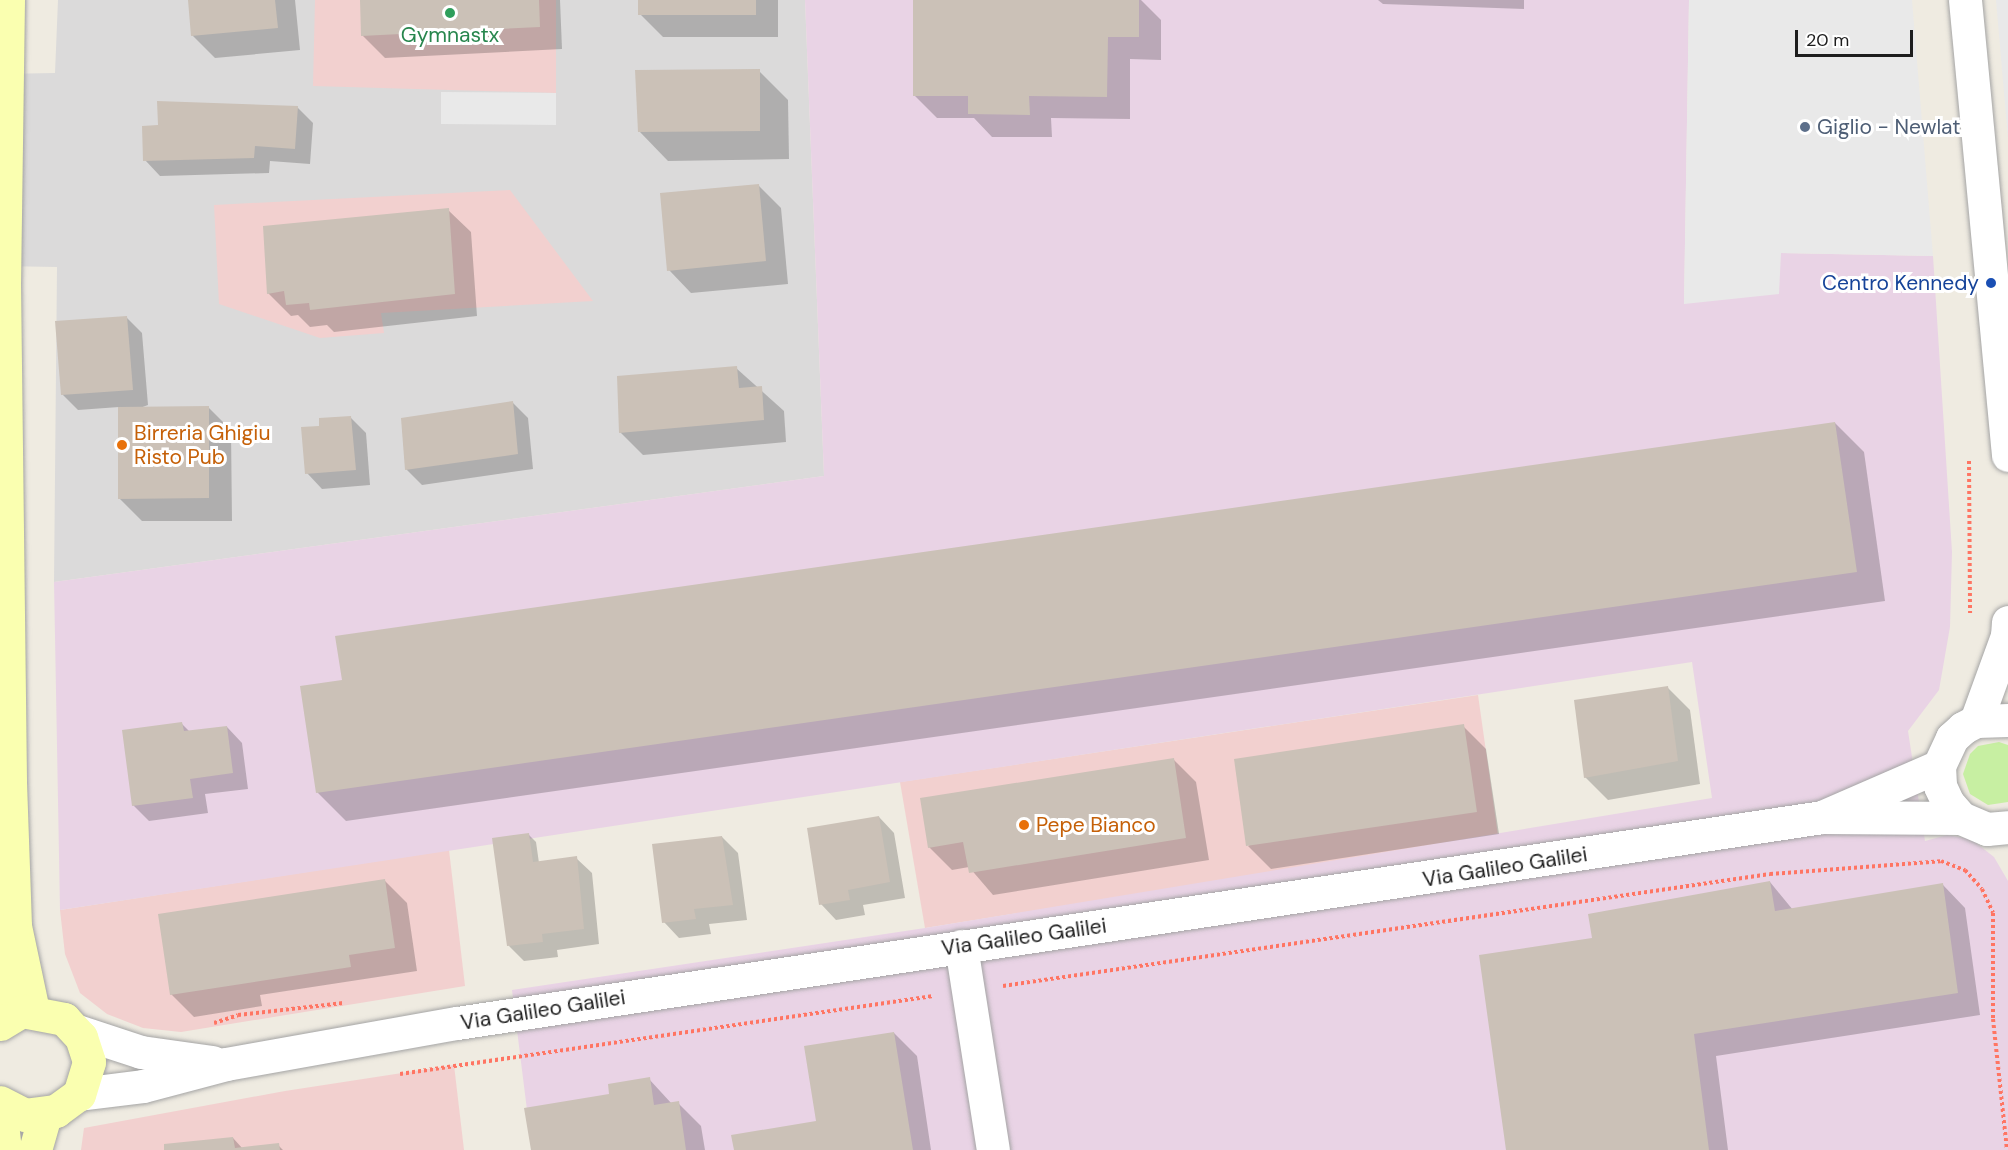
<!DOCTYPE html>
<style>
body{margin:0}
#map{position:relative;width:2008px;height:1150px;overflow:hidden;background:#efebe1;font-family:"DM Sans",sans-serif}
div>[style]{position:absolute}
.residential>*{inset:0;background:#dbdada}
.commercial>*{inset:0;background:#f2d0cf}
.industrial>*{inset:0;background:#e9d3e5}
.grass>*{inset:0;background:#c7efa2}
.parking>*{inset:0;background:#e9e9e9}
.shadow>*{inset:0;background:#0003}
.building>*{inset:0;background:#cbc1b7}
.path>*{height:4px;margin-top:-2px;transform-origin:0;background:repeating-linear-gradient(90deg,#ff7563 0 3px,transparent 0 6px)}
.roads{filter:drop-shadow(0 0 2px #a4a4a4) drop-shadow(0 0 2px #a4a4a4)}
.minor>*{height:33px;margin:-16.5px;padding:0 16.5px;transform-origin:16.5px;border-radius:16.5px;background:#fff}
.secondary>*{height:33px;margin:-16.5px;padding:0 16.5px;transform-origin:16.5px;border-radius:16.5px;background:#faffb0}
.dots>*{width:16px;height:16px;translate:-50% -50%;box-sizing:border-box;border:3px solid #fff;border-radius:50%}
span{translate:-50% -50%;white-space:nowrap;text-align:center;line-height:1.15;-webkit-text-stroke:6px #fff;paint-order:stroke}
.leisure-label{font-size:21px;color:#27864d}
.service-label{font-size:21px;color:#4e5e75}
.left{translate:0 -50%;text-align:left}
.transit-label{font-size:21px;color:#164399}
.right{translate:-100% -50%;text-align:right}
.food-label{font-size:21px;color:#c56008}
.street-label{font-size:21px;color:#1d1d1d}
.scale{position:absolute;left:1795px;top:30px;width:118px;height:27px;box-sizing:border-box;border:3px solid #1d1d1d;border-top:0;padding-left:8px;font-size:18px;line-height:21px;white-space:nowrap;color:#1d1d1d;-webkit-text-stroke:4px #fff;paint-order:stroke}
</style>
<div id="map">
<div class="residential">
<i style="clip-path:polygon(58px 0,805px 0,824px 476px,54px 582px,57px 267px,0 266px,0 74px,55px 73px)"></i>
</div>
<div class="commercial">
<i style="clip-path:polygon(315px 0,556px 0,556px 93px,313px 86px)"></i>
<i style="clip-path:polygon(510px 190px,593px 301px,381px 313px,384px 333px,320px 338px,219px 304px,214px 205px)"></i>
<i style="clip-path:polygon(1478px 695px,1498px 836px,925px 928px,900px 782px)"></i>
<i style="clip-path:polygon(449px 850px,465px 986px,181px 1032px,143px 1028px,107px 1014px,80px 993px,65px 954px,60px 910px)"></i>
<i style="clip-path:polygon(454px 1065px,464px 1150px,81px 1150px,84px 1128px,285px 1091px)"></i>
</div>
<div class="industrial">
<i style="clip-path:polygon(805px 0,1689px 0,1684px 304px,1781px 253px,1933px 256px,1952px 552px,1950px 627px,1939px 690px,1908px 731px,1925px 841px,1947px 835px,1971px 839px,1994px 857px,2008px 881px,2008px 1150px,532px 1150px,512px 990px,925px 928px,1712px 798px,1692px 662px,60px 910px,54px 582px,824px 476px)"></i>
</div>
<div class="grass">
<i style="clip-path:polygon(1999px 742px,2008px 745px,2008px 802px,1988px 805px,1970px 794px,1963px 774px,1970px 754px,1978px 746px)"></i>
</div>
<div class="parking">
<i style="clip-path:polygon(1689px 0,1912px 0,1933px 256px,1781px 253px,1779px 294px,1684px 304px)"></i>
<i style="clip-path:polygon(1996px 0,2008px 0,2008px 139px)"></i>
<i style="clip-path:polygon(441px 92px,556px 93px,556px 125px,441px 124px)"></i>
</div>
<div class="shadow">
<i style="clip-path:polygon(189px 0,295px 0,300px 50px,215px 58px,192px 35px)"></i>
<i style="clip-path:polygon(361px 0,560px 0,562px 49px,385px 58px,362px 35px)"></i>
<i style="clip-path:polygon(640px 0,778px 0,778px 37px,663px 37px,640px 14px)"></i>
<i style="clip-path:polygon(914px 0,1141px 0,1161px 20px,1161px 60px,1130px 59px,1130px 119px,1051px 118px,1052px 137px,992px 137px,974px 118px,937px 118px,914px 95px)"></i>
<i style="clip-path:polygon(1378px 0,1524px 0,1524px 9px,1383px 4px)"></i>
<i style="clip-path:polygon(759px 71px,788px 100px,789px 159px,668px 161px,639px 131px)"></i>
<i style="clip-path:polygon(297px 107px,313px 123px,310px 164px,270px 161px,269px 173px,160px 176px,145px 160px)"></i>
<i style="clip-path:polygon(758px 185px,781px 208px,788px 284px,691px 293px,669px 270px)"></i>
<i style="clip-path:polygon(448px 210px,471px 232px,477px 316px,334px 332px,327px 325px,310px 327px,298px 315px,291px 316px,268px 293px)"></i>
<i style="clip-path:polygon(126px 317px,142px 333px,148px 405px,140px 408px,208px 407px,231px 430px,232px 521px,142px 521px,119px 498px,119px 407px,78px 410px,62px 394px)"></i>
<i style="clip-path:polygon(736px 368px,784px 411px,786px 442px,643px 455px,620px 432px)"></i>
<i style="clip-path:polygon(512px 402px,528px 418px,533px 469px,422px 485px,406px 469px)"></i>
<i style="clip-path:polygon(350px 417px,366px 433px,370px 485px,322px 489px,307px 473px,321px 427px)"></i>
<i style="clip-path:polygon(1835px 423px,1864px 452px,1885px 601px,346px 821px,317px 792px)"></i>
<i style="clip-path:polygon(1667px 687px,1690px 710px,1700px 784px,1608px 800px,1585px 777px)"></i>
<i style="clip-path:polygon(182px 724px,190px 732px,227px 727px,242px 743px,248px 789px,205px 794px,208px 813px,149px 821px,133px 805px)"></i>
<i style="clip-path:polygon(1463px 726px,1486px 749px,1499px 834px,1271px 869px,1248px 846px)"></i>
<i style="clip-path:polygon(1173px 759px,1196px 782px,1209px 860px,993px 895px,969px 867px,952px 870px,929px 847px)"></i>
<i style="clip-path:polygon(879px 817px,894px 833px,905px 898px,863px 905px,865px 915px,836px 920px,821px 904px)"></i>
<i style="clip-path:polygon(528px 834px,536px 842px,539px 863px,576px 858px,592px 873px,599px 944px,557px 950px,558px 957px,524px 961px,509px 946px)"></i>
<i style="clip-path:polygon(722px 837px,738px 853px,747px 920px,709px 924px,711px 934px,679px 938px,664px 922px)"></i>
<i style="clip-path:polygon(384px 880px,407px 903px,417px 971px,260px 995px,262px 1006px,194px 1017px,171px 994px)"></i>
<i style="clip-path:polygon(1770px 882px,1793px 910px,1943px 885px,1965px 908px,1980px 1015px,1716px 1056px,1728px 1150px,1507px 1150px,1594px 939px)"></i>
<i style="clip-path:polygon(894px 1033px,917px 1056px,931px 1150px,735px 1150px,817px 1123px)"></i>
<i style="clip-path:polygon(649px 1079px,672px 1104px,678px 1103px,701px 1126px,705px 1150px,532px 1150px,611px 1096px)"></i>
<i style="clip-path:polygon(233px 1138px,243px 1149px,278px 1145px,283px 1150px,166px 1150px)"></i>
</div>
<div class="building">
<i style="clip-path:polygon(188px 0,275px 0,278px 28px,191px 36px)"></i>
<i style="clip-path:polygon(360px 0,539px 0,540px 27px,361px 36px)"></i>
<i style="clip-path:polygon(638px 0,756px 0,756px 15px,638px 15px)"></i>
<i style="clip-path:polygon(913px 0,1139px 0,1139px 37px,1108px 37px,1107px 97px,1029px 96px,1030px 115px,968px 114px,968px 96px,913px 96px)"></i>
<i style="clip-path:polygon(760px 69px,760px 131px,638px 132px,635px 70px)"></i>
<i style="clip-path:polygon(157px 101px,298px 106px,295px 149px,255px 146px,254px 158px,143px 161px,142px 126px,158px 125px)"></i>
<i style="clip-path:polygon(759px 184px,766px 261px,667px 271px,660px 193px)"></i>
<i style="clip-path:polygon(449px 208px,455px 294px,310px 310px,309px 303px,286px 305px,284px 291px,267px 294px,263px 226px)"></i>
<i style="clip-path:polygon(127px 316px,133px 390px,61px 395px,55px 321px)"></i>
<i style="clip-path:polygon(737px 366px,739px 388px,762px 386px,764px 420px,619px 433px,617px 376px)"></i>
<i style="clip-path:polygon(513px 401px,518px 454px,405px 470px,401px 418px)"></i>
<i style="clip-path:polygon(209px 406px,209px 498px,118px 499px,118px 407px)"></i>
<i style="clip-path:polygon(351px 416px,356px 470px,305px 474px,301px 427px,319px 426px,319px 418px)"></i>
<i style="clip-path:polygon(1835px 422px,1857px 572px,316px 793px,300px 686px,342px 680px,335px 636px)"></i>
<i style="clip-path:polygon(1668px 686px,1678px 761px,1584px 778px,1574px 700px)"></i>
<i style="clip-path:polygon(182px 722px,184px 731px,227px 726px,233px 773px,190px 779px,193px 798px,132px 806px,122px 730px)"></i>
<i style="clip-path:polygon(1464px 724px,1477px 812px,1246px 846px,1234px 759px)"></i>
<i style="clip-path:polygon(1174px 758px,1186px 838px,969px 873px,963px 842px,928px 848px,920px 798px)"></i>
<i style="clip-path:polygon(879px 816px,890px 882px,848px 890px,850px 900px,819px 905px,807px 828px)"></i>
<i style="clip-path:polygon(529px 833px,533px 862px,577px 856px,584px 929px,542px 934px,543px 942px,507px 946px,492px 838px)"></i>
<i style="clip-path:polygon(722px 836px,733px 905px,694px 909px,696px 919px,662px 923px,652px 844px)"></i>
<i style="clip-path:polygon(385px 879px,395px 948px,349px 955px,351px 967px,170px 995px,158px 914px)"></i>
<i style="clip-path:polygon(1770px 881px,1775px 911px,1943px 883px,1958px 993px,1694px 1034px,1709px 1150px,1506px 1150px,1479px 955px,1592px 938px,1588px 914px)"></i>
<i style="clip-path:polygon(894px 1032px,913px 1150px,734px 1150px,731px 1135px,816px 1121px,804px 1046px)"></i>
<i style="clip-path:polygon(650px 1077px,654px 1105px,679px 1101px,686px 1150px,531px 1150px,524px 1108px,609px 1094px,608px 1084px)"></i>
<i style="clip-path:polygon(233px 1137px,235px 1148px,279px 1143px,280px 1150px,164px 1150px,164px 1144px)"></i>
</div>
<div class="path">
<i style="left:1969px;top:461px;width:152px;rotate:89.6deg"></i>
<i style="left:1003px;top:986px;width:775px;rotate:-8.31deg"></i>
<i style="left:1770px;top:874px;width:171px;rotate:-4.3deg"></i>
<i style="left:1941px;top:861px;width:26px;rotate:21deg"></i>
<i style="left:1965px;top:870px;width:25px;rotate:48deg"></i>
<i style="left:1982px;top:889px;width:26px;rotate:65deg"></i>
<i style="left:1993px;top:913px;width:106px;rotate:90deg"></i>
<i style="left:1993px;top:1019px;width:132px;rotate:83.9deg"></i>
<i style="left:214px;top:1023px;width:25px;rotate:-18deg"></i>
<i style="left:238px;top:1015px;width:106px;rotate:-6.5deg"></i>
<i style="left:400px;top:1074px;width:539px;rotate:-8.33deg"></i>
</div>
<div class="roads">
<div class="minor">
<i style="left:1965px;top:0;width:457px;rotate:84.6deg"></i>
<i style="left:2008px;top:720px;width:32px;rotate:178deg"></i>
<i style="left:1976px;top:721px;width:15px;rotate:152deg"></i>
<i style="left:1963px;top:728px;width:15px;rotate:138deg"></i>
<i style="left:1952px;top:738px;width:31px;rotate:115deg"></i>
<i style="left:1939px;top:766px;width:20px;rotate:87deg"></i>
<i style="left:1940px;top:786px;width:19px;rotate:65deg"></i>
<i style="left:1948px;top:803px;width:20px;rotate:49deg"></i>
<i style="left:1961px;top:818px;width:28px;rotate:23deg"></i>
<i style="left:1987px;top:829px;width:21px;rotate:-5deg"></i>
<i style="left:1976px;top:721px;width:90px;rotate:-70deg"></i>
<i style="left:2007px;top:636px;width:14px;rotate:-86deg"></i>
<i style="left:1939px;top:766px;width:128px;rotate:156.4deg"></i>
<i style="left:1822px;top:817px;width:139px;rotate:0.4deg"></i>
<i style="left:961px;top:946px;width:206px;rotate:81.1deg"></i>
<i style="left:77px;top:1031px;width:67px;rotate:18.2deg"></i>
<i style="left:141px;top:1052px;width:72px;rotate:8deg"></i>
<i style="left:79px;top:1094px;width:64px;rotate:-7.1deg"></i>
<i style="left:143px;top:1086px;width:86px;rotate:-14.8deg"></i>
<i style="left:226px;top:1064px;width:235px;rotate:-10.1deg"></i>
<i style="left:457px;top:1023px;width:1380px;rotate:-8.58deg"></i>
</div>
<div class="secondary">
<i style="left:8px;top:0;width:282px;rotate:90.8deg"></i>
<i style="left:4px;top:282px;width:500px;rotate:89.31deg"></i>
<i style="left:10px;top:782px;width:144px;rotate:88deg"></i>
<i style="left:15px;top:926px;width:87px;rotate:78deg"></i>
<i style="left:0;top:990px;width:57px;rotate:-76.9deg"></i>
<i style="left:0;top:1024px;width:26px;rotate:-31deg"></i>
<i style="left:22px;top:1011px;width:43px;rotate:10.8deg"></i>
<i style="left:64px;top:1019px;width:25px;rotate:47deg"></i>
<i style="left:81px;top:1037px;width:26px;rotate:72deg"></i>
<i style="left:89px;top:1062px;width:34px;rotate:107deg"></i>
<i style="left:79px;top:1094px;width:29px;rotate:144deg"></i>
<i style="left:56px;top:1111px;width:31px;rotate:173deg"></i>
<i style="left:25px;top:1115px;width:28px;rotate:-153deg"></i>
<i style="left:0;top:1106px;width:44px;rotate:83.5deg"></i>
<i style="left:35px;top:1150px;width:36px;rotate:-74deg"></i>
</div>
</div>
<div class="dots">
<i style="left:450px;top:13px;background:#2e9e5b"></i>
<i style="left:1805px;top:127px;background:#5c6f8a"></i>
<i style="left:1991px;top:283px;background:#1a4fb4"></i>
<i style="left:122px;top:445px;background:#e8710a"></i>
<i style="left:1024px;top:825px;background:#e8710a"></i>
</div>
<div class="leisure-label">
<span style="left:450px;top:35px">Gymnastx</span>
</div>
<div class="service-label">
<span class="left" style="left:1817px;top:127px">Giglio - Newlat</span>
</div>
<div class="transit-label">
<span class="right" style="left:1979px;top:283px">Centro Kennedy</span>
</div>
<div class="food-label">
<span class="left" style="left:134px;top:445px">Birreria Ghigiu<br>Risto Pub</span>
<span class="left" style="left:1036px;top:825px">Pepe Bianco</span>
</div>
<div class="street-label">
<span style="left:1505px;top:867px;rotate:-9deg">Via Galileo Galilei</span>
<span style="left:1024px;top:937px;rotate:-8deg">Via Galileo Galilei</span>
<span style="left:543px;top:1010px;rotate:-9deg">Via Galileo Galilei</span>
</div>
<div class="scale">20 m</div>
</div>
